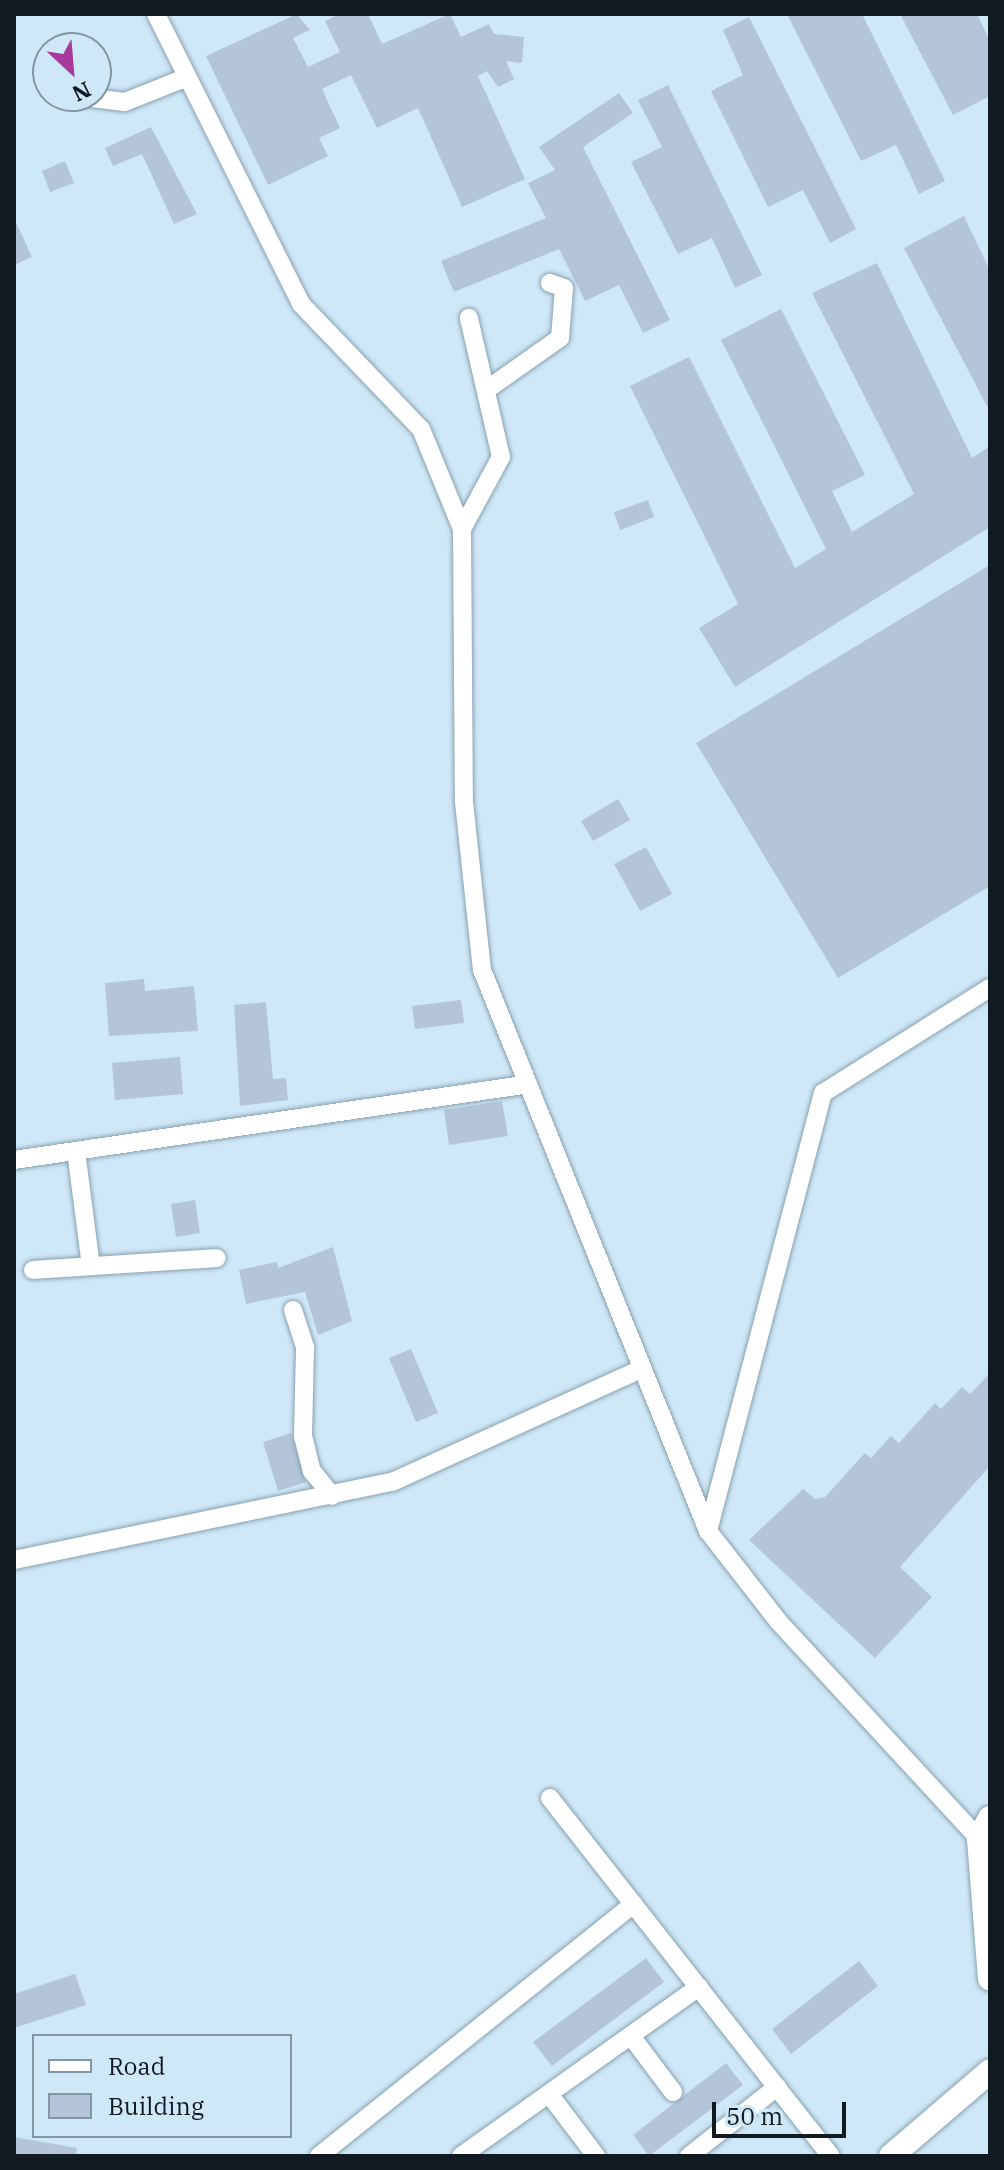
<!DOCTYPE html>
<style>
body{margin:0}
#map{position:relative;width:1004px;height:2170px;overflow:hidden;background:#cfe8f8;font-family:"IBM Plex Serif",serif}
div>[style]{position:absolute}
.building>*{inset:0;background:#b4c5da}
.roads{filter:drop-shadow(0 0 2px #89a1af) drop-shadow(0 0 2px #89a1af)}
.minor>*{height:18px;margin:-9px;padding:0 9px;transform-origin:9px;border-radius:9px;background:#fff}
.major>*{height:24px;margin:-12px;padding:0 12px;transform-origin:12px;border-radius:12px;background:#fff}
span{translate:-50% -50%;white-space:nowrap;text-align:center;line-height:1.15;-webkit-text-stroke:8px #cfe8f8;paint-order:stroke}
.frame{position:absolute;inset:0;border:16px solid #111a20;pointer-events:none}
.legend{position:absolute;left:32px;top:2034px;width:260px;height:104px;box-sizing:border-box;background:#cfe8f8;border:2px solid #8396a2;margin:0;padding:10px 14px;list-style:none;font-size:24px;color:#111a20}
.legend li{display:flex;align-items:center;gap:16px;height:40px}
.legend b{width:40px;border:2px solid #8396a2}
.north{position:absolute;left:32px;top:32px;width:80px;height:80px;box-sizing:border-box;background:#cfe8f8;border:2px solid #8396a2;border-radius:50%;rotate:154deg;font-size:22px;font-weight:700;line-height:32px;text-align:center;color:#111a20}
.north::after{content:'';display:block;margin:auto;width:28px;height:36px;background:#a63b9b;clip-path:polygon(50% 0,100% 100%,50% 72%,0 100%)}
.scale{position:absolute;left:712px;top:2102px;width:134px;height:36px;box-sizing:border-box;border:4px solid #111a20;border-top:0;padding-left:10px;font-size:24px;line-height:28px;white-space:nowrap;color:#111a20;-webkit-text-stroke:6px #cfe8f8;paint-order:stroke}
</style>
<div id="map">
<div class="building">
<i style="clip-path:polygon(297px 14px,310px 30px,293px 38px,308px 67px,340px 52px,325px 21px,340px 14px,368px 14px,382px 44px,450px 14px,461px 37px,489px 24px,494px 34px,524px 37px,522px 63px,506px 61px,514px 79px,498px 87px,487px 71px,478px 76px,525px 179px,462px 207px,418px 108px,377px 128px,351px 75px,322px 89px,340px 128px,319px 138px,328px 156px,268px 185px,206px 56px)"></i>
<i style="clip-path:polygon(787px 14px,862px 14px,945px 181px,919px 194px,896px 145px,861px 161px)"></i>
<i style="clip-path:polygon(900px 14px,977px 14px,990px 41px,990px 96px,953px 115px)"></i>
<i style="clip-path:polygon(749px 17px,856px 229px,830px 243px,803px 190px,768px 207px,711px 91px,743px 75px,723px 30px)"></i>
<i style="clip-path:polygon(668px 85px,762px 275px,735px 288px,712px 238px,678px 254px,631px 162px,662px 147px,638px 100px)"></i>
<i style="clip-path:polygon(619px 93px,633px 113px,583px 147px,670px 320px,643px 333px,619px 285px,585px 301px,559px 249px,454px 292px,441px 261px,546px 218px,528px 183px,555px 170px,539px 147px)"></i>
<i style="clip-path:polygon(151px 127px,197px 214px,174px 224px,142px 154px,113px 166px,105px 148px)"></i>
<i style="clip-path:polygon(65px 161px,74px 183px,50px 192px,42px 171px)"></i>
<i style="clip-path:polygon(964px 216px,990px 271px,990px 412px,904px 248px)"></i>
<i style="clip-path:polygon(14px 218px,32px 257px,14px 265px)"></i>
<i style="clip-path:polygon(877px 263px,972px 458px,990px 446px,990px 527px,735px 687px,699px 628px,738px 604px,630px 386px,689px 357px,795px 568px,826px 549px,721px 340px,781px 309px,865px 475px,832px 491px,852px 532px,914px 494px,812px 293px)"></i>
<i style="clip-path:polygon(648px 500px,654px 517px,620px 530px,614px 512px)"></i>
<i style="clip-path:polygon(990px 565px,990px 886px,838px 978px,696px 743px)"></i>
<i style="clip-path:polygon(618px 799px,630px 820px,593px 841px,581px 821px)"></i>
<i style="clip-path:polygon(646px 847px,672px 894px,640px 911px,614px 864px)"></i>
<i style="clip-path:polygon(144px 979px,145px 991px,194px 986px,198px 1031px,109px 1036px,105px 983px)"></i>
<i style="clip-path:polygon(461px 1000px,464px 1023px,415px 1029px,412px 1006px)"></i>
<i style="clip-path:polygon(266px 1002px,273px 1079px,286px 1078px,288px 1100px,240px 1106px,234px 1005px)"></i>
<i style="clip-path:polygon(180px 1057px,183px 1094px,115px 1100px,112px 1063px)"></i>
<i style="clip-path:polygon(502px 1101px,508px 1136px,449px 1145px,444px 1110px)"></i>
<i style="clip-path:polygon(195px 1200px,200px 1233px,176px 1237px,171px 1204px)"></i>
<i style="clip-path:polygon(333px 1247px,352px 1321px,318px 1335px,305px 1292px,246px 1304px,239px 1270px,277px 1262px,278px 1268px)"></i>
<i style="clip-path:polygon(411px 1349px,438px 1413px,416px 1422px,389px 1358px)"></i>
<i style="clip-path:polygon(990px 1373px,990px 1466px,900px 1567px,932px 1597px,875px 1658px,749px 1540px,803px 1489px,815px 1499px,825px 1497px,865px 1453px,871px 1458px,891px 1436px,899px 1443px,935px 1403px,941px 1409px,962px 1387px,970px 1394px)"></i>
<i style="clip-path:polygon(291px 1433px,306px 1482px,278px 1491px,263px 1442px)"></i>
<i style="clip-path:polygon(646px 1958px,664px 1982px,552px 2066px,533px 2042px)"></i>
<i style="clip-path:polygon(859px 1961px,878px 1986px,791px 2054px,772px 2029px)"></i>
<i style="clip-path:polygon(75px 1974px,86px 2005px,14px 2028px,14px 1994px)"></i>
<i style="clip-path:polygon(726px 2063px,743px 2085px,649px 2156px,633px 2135px)"></i>
<i style="clip-path:polygon(14px 2137px,77px 2148px,76px 2156px,14px 2156px)"></i>
</div>
<div class="roads">
<div class="minor">
<i style="left:156px;top:14px;width:324px;rotate:63.4deg"></i>
<i style="left:301px;top:304px;width:173px;rotate:46.2deg"></i>
<i style="left:421px;top:429px;width:108px;rotate:67.7deg"></i>
<i style="left:462px;top:529px;width:273px;rotate:89.6deg"></i>
<i style="left:464px;top:802px;width:169px;rotate:83.9deg"></i>
<i style="left:482px;top:970px;width:605px;rotate:68.06deg"></i>
<i style="left:708px;top:1531px;width:114px;rotate:52.1deg"></i>
<i style="left:778px;top:1621px;width:297px;rotate:47.3deg"></i>
<i style="left:84px;top:97px;width:41px;rotate:7deg"></i>
<i style="left:125px;top:102px;width:65px;rotate:-21.8deg"></i>
<i style="left:489px;top:388px;width:87px;rotate:-35.2deg"></i>
<i style="left:560px;top:338px;width:50px;rotate:-85.4deg"></i>
<i style="left:564px;top:288px;width:15px;rotate:-160deg"></i>
<i style="left:462px;top:529px;width:82px;rotate:-61.6deg"></i>
<i style="left:501px;top:457px;width:143px;rotate:-103deg"></i>
<i style="left:76px;top:1151px;width:116px;rotate:82.6deg"></i>
<i style="left:14px;top:1160px;width:514px;rotate:-8.38deg"></i>
<i style="left:33px;top:1270px;width:184px;rotate:-3.7deg"></i>
<i style="left:293px;top:1310px;width:40px;rotate:72deg"></i>
<i style="left:305px;top:1348px;width:88px;rotate:91.3deg"></i>
<i style="left:303px;top:1436px;width:36px;rotate:76deg"></i>
<i style="left:312px;top:1471px;width:32px;rotate:51deg"></i>
<i style="left:708px;top:1531px;width:453px;rotate:-75.3deg"></i>
<i style="left:823px;top:1093px;width:197px;rotate:-32.2deg"></i>
<i style="left:14px;top:1560px;width:386px;rotate:-11.7deg"></i>
<i style="left:392px;top:1482px;width:271px;rotate:-24.4deg"></i>
<i style="left:550px;top:1798px;width:455px;rotate:51.9deg"></i>
<i style="left:631px;top:2036px;width:70px;rotate:53.1deg"></i>
<i style="left:549px;top:2094px;width:78px;rotate:52.8deg"></i>
<i style="left:319px;top:2156px;width:403px;rotate:-38.7deg"></i>
<i style="left:461px;top:2156px;width:292px;rotate:-35.4deg"></i>
<i style="left:689px;top:2156px;width:112px;rotate:-38.1deg"></i>
</div>
<div class="major">
<i style="left:990px;top:1818px;width:24px;rotate:118deg"></i>
<i style="left:979px;top:1839px;width:140px;rotate:85.5deg"></i>
<i style="left:891px;top:2156px;width:130px;rotate:-40.6deg"></i>
</div>
</div>
<div class="frame"></div>
<ul class="legend">
<li><b style="height:10px;background:#fff"></b>Road</li>
<li><b style="height:22px;background:#b4c5da"></b>Building</li>
</ul>
<div class="north">N</div>
<div class="scale">50 m</div>
</div>
